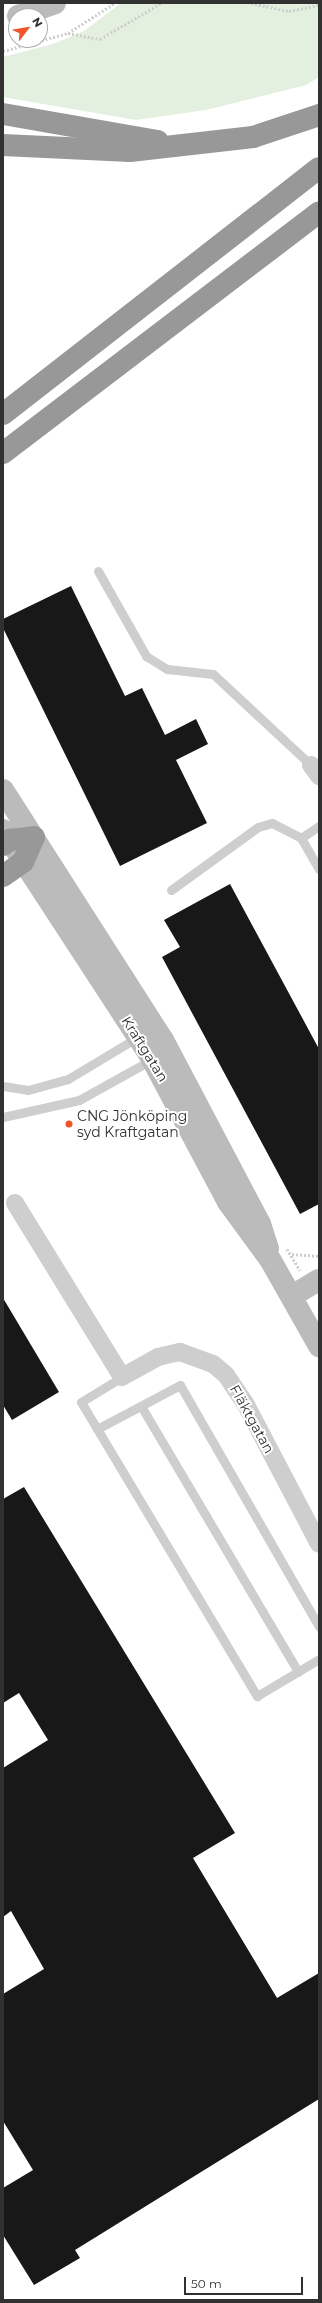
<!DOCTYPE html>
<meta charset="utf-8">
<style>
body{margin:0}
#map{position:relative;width:322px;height:2303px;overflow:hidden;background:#fff;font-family:Montserrat,sans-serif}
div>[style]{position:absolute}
.green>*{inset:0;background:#e3efdf}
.building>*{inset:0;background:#181818}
.path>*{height:2.5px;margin-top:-1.25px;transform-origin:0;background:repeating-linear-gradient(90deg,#cecece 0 2px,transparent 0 4px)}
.lane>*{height:9px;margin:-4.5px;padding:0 4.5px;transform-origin:4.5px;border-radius:4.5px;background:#cecece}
.street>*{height:18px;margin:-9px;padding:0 9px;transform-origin:9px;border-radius:9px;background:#cecece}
.secondary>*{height:22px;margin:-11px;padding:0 11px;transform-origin:11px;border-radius:11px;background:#bbb}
.highway>*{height:22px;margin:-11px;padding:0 11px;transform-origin:11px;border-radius:11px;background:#989898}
.dots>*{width:11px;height:11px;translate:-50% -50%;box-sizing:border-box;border:2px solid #fff;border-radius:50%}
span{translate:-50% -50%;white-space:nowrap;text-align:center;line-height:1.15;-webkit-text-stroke:4px #fff;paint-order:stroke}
.street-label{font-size:14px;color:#313131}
.poi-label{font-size:14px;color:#313131}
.left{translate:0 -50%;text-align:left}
.frame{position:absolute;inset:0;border:4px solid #313131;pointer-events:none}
.north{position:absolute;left:8px;top:8px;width:40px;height:40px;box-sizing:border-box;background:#fff;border:1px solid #adadad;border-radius:50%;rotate:59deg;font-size:11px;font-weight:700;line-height:16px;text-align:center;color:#313131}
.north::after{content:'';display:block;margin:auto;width:14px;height:18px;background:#f1532a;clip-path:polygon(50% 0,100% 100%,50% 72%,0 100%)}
.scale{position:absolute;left:184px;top:2277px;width:119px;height:18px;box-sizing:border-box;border:2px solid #313131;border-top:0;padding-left:5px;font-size:12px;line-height:14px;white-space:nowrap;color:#313131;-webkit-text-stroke:3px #fff;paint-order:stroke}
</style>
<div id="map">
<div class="green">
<i style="clip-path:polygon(121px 3px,319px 3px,319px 77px,306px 85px,206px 110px,136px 120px,3px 97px,3px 57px,53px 44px,84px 31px)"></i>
</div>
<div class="building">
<i style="clip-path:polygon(71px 586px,125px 696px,142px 688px,165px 735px,196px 719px,208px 744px,176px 760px,207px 823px,120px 866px,3px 628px,3px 619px)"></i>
<i style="clip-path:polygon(230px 884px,319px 1049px,319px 1204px,300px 1214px,162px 957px,180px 947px,164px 920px)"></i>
<i style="clip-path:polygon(3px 1298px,59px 1392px,12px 1420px,3px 1405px)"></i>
<i style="clip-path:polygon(24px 1487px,235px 1833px,193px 1858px,277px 1998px,319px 1973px,319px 2099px,75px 2250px,80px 2258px,34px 2285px,3px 2235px,3px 2188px,33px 2170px,3px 2121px,3px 1994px,44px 1969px,11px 1911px,3px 1917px,3px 1768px,48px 1740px,19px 1693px,3px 1703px,3px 1499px)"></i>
</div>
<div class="path">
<i style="left:251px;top:3px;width:39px;rotate:12deg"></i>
<i style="left:289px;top:11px;width:31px;rotate:-11deg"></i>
<i style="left:68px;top:33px;width:33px;rotate:11deg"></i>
<i style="left:100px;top:39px;width:71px;rotate:-30.5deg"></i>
<i style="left:3px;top:51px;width:67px;rotate:-15.5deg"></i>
<i style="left:68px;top:33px;width:56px;rotate:-32.6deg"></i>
<i style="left:287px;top:1249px;width:25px;rotate:58deg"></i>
<i style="left:292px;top:1254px;width:27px;rotate:4deg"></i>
</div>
<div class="lane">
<i style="left:98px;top:571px;width:98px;rotate:60.5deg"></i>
<i style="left:146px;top:656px;width:25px;rotate:32deg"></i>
<i style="left:167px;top:669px;width:46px;rotate:6.2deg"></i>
<i style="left:213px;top:674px;width:134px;rotate:42.9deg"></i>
<i style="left:301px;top:838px;width:36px;rotate:60deg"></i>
<i style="left:171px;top:890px;width:107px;rotate:-35.9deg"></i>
<i style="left:258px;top:827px;width:15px;rotate:-16deg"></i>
<i style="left:272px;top:823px;width:33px;rotate:27deg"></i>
<i style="left:301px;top:838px;width:22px;rotate:-34deg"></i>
<i style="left:3px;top:1086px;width:25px;rotate:9deg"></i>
<i style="left:28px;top:1090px;width:41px;rotate:-15.4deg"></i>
<i style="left:68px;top:1079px;width:82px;rotate:-31deg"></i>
<i style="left:3px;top:1117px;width:78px;rotate:-12.6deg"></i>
<i style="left:79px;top:1100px;width:85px;rotate:-29deg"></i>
<i style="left:122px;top:1377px;width:48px;rotate:148.6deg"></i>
<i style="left:81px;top:1402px;width:343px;rotate:59.1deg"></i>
<i style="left:257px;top:1696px;width:72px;rotate:-30.8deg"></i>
<i style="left:141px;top:1406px;width:309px;rotate:59.4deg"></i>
<i style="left:97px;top:1429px;width:94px;rotate:-27.9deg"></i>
<i style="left:180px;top:1385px;width:279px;rotate:60.1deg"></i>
</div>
<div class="street">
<i style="left:311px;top:765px;width:14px;rotate:54deg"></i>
<i style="left:15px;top:1203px;width:204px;rotate:58.4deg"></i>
<i style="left:122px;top:1377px;width:41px;rotate:-29.1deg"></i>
<i style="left:158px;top:1357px;width:23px;rotate:-13deg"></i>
<i style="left:180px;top:1352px;width:35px;rotate:20deg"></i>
<i style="left:213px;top:1364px;width:17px;rotate:40deg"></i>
<i style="left:226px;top:1375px;width:34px;rotate:56deg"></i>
<i style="left:245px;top:1403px;width:159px;rotate:62.3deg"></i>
</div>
<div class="secondary">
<i style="left:18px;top:16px;width:39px;rotate:-19deg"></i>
<i style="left:3px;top:790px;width:297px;rotate:57.4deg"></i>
<i style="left:163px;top:1040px;width:208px;rotate:62.2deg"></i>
<i style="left:260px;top:1224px;width:26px;rotate:72deg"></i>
<i style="left:3px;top:830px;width:273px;rotate:56.9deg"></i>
<i style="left:152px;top:1059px;width:162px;rotate:62deg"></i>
<i style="left:228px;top:1202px;width:73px;rotate:53.9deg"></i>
<i style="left:271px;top:1261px;width:98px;rotate:60.5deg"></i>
<i style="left:292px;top:1296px;width:31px;rotate:-31deg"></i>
</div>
<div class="highway">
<i style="left:3px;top:114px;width:157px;rotate:9.9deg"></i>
<i style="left:3px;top:145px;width:127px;rotate:2.7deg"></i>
<i style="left:130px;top:151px;width:124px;rotate:-6.5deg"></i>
<i style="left:253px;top:137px;width:70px;rotate:-18.4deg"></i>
<i style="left:3px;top:414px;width:400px;rotate:-37.9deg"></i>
<i style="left:3px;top:453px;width:397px;rotate:-37.3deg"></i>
<i style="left:3px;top:845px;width:9px;rotate:-36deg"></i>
<i style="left:10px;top:840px;width:24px;rotate:-7deg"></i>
<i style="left:3px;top:876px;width:24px;rotate:-35deg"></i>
<i style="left:23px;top:862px;width:27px;rotate:-66deg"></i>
</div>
<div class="dots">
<i style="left:69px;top:1124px;background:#f1532a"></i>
</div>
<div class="street-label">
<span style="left:145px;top:1049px;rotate:58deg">Kraftgatan</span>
<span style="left:252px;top:1419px;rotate:61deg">Fläktgatan</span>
</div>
<div class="poi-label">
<span class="left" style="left:77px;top:1124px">CNG Jönköping<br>syd Kraftgatan</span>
</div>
<div class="frame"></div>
<div class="north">N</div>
<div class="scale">50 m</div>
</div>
